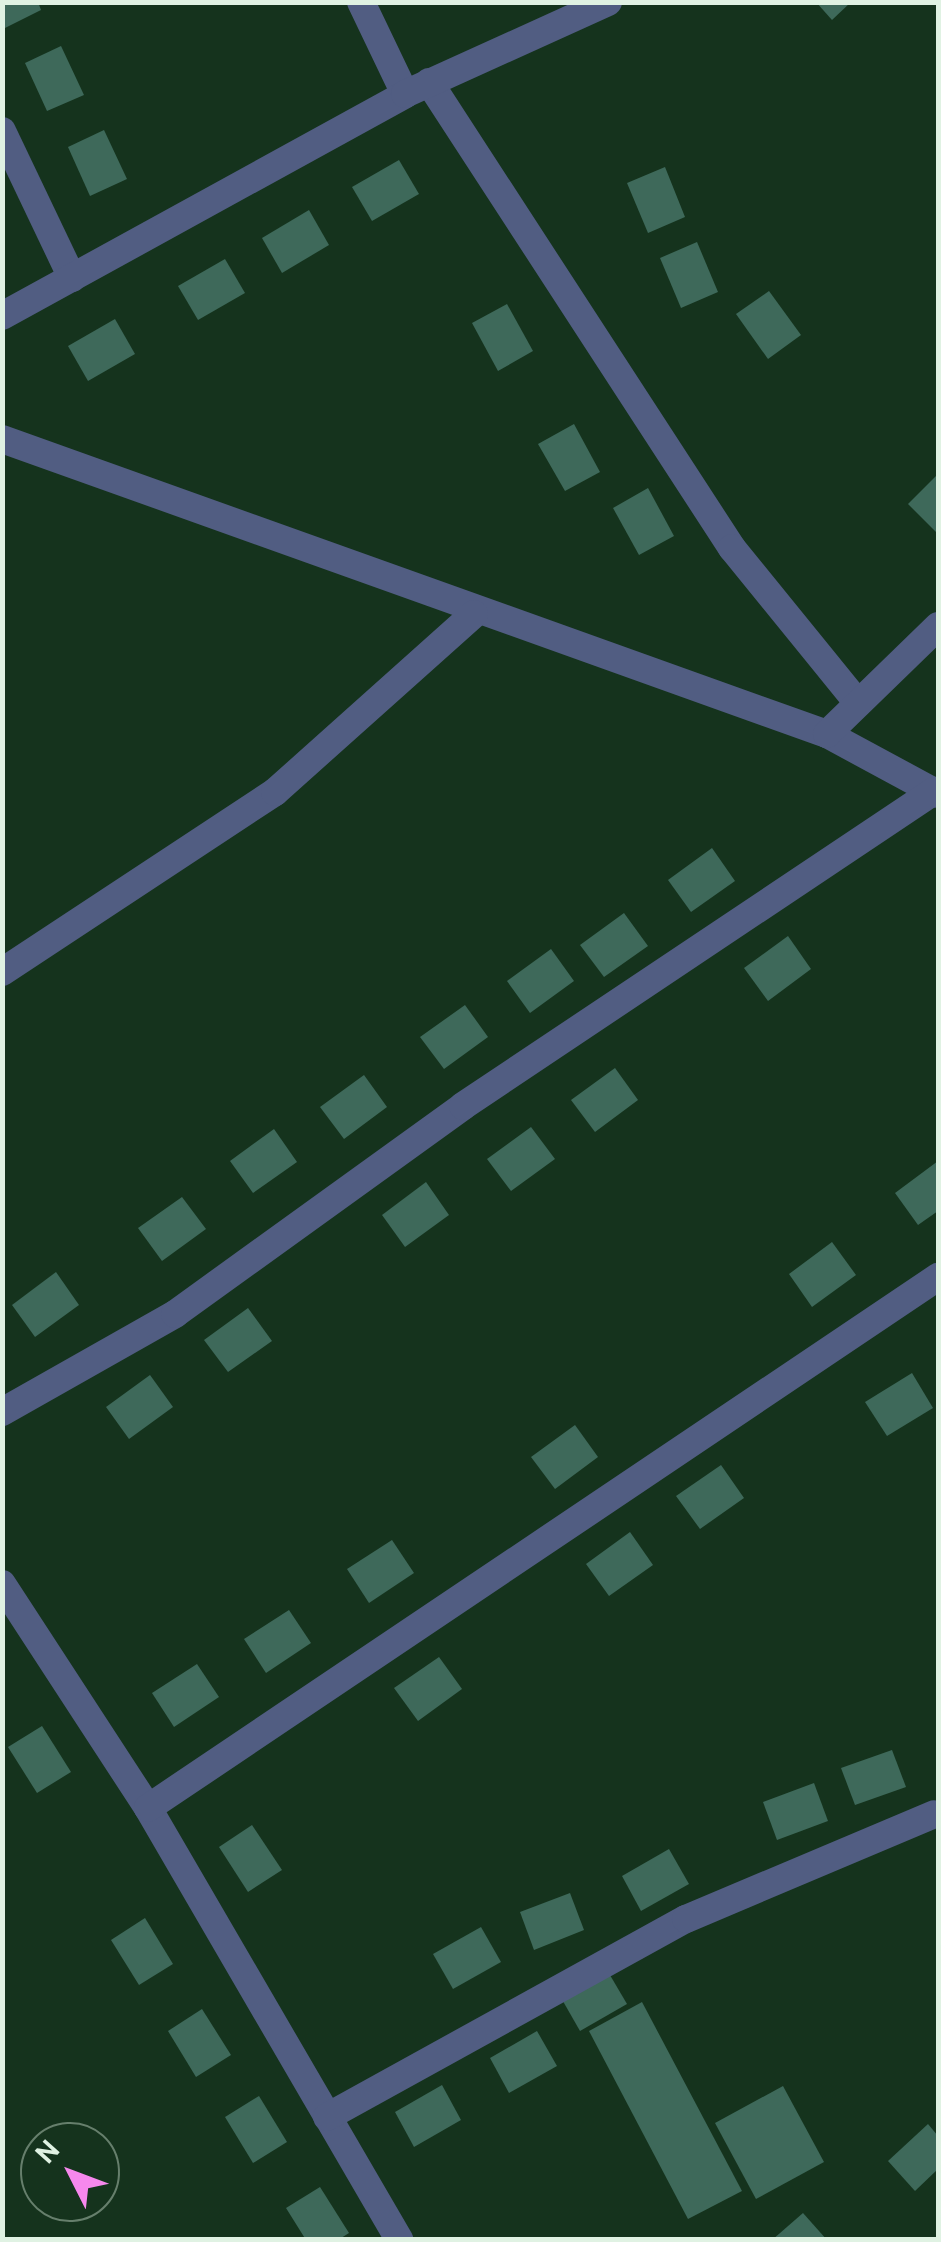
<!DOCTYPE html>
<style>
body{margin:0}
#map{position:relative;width:941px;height:2242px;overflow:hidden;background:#15331d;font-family:Overpass,sans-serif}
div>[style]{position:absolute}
.building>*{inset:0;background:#3e695a}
.street>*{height:28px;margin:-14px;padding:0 14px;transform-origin:14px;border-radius:14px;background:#515d82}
span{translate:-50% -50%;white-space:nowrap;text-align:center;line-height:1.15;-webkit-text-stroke:8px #15331d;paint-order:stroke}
.frame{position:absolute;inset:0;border:5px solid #e0f2e3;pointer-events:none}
.north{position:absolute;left:20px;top:2122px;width:100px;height:100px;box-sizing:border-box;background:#15331d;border:2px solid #667f6c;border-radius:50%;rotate:312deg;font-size:28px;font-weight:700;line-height:40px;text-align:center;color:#e0f2e3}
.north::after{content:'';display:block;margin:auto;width:35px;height:45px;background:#f688ed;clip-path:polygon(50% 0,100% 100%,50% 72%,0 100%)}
</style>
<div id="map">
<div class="building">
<i style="clip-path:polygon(2px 2px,38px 2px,41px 10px,5px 28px)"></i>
<i style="clip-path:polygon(816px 2px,851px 2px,832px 20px)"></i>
<i style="clip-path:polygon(61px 46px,84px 95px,47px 111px,25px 63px)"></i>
<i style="clip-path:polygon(104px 130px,127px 179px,90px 196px,68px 147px)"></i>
<i style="clip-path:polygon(399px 160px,419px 194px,372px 221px,352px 187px)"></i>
<i style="clip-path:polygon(665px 167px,685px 217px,648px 233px,627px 183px)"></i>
<i style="clip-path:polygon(309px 210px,329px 245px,282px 273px,262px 238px)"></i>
<i style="clip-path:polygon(697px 242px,718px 292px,681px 308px,660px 258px)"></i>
<i style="clip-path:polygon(225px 259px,245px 293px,198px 320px,178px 286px)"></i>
<i style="clip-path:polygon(769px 291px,801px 335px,768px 359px,736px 314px)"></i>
<i style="clip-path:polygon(507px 304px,533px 351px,498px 371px,472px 323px)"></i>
<i style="clip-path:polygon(115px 319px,135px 354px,88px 381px,68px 346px)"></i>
<i style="clip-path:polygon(574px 424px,600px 472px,565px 491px,538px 444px)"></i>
<i style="clip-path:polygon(938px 474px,938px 530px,936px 532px,908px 504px)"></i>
<i style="clip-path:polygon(648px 488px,674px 536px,639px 555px,613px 508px)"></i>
<i style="clip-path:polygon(712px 848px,735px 881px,691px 912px,668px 880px)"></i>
<i style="clip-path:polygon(624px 913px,648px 946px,604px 977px,580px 945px)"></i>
<i style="clip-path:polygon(788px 936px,811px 969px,768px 1001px,744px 968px)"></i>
<i style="clip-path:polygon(551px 949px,574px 981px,530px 1013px,507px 981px)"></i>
<i style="clip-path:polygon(465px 1005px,488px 1037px,444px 1069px,420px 1037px)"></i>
<i style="clip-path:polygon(615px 1068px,638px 1100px,595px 1132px,571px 1100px)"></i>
<i style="clip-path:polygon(364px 1075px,387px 1107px,344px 1139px,320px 1107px)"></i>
<i style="clip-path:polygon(531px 1127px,555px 1159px,511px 1191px,487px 1159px)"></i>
<i style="clip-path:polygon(274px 1129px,297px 1162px,253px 1193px,230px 1161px)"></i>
<i style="clip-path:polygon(938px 1161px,938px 1211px,918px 1225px,895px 1193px)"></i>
<i style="clip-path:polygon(426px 1182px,449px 1215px,405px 1247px,382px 1215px)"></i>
<i style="clip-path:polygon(182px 1197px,206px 1229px,162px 1261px,138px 1228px)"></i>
<i style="clip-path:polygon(832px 1242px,856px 1275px,812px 1307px,789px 1274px)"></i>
<i style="clip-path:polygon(56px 1272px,79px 1305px,35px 1337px,12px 1305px)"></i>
<i style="clip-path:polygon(248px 1308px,272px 1341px,228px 1372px,204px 1340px)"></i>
<i style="clip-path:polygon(912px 1373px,933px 1408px,887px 1436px,865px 1402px)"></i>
<i style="clip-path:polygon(150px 1375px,173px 1407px,129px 1439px,106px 1407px)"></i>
<i style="clip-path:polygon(575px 1425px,598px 1457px,555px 1489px,531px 1457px)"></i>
<i style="clip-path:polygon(721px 1465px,744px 1498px,700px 1529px,676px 1496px)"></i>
<i style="clip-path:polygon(630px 1532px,653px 1565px,609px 1596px,586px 1564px)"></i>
<i style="clip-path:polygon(392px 1540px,414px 1573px,369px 1603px,347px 1569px)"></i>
<i style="clip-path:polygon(289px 1610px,311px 1643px,266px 1673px,244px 1639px)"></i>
<i style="clip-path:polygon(439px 1657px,462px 1689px,418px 1721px,394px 1688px)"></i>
<i style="clip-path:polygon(197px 1664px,219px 1697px,174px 1727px,152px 1693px)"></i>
<i style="clip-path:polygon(42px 1726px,71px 1772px,37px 1793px,8px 1747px)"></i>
<i style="clip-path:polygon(892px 1750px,906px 1787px,855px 1805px,841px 1768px)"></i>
<i style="clip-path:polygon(814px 1783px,828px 1821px,777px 1840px,763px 1802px)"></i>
<i style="clip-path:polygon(252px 1825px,282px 1870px,248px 1892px,219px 1847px)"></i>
<i style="clip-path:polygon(669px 1849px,689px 1884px,641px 1911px,622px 1876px)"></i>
<i style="clip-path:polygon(570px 1893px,584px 1930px,534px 1950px,520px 1912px)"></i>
<i style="clip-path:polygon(145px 1918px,173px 1964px,139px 1985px,111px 1940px)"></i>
<i style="clip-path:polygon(481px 1927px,501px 1962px,453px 1989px,433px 1954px)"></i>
<i style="clip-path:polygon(607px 1970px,627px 2004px,580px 2031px,560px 1996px)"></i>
<i style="clip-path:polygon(642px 2002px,742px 2191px,688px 2219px,589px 2031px)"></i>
<i style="clip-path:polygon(202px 2009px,231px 2055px,196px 2077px,168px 2031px)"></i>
<i style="clip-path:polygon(537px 2031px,557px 2066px,509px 2093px,490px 2058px)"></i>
<i style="clip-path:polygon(442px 2085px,461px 2120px,414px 2147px,395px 2112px)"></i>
<i style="clip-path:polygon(783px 2086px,824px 2162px,756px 2199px,715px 2123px)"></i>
<i style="clip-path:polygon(259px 2096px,287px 2142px,253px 2163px,225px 2117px)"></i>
<i style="clip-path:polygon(928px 2124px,938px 2136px,938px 2169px,915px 2191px,888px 2161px)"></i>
<i style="clip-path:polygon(320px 2187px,349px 2233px,338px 2240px,306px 2240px,286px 2208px)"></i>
<i style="clip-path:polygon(803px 2213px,827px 2240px,772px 2240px)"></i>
</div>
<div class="street">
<i style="left:361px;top:2px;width:102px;rotate:64.4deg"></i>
<i style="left:429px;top:82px;width:556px;rotate:56.97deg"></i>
<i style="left:732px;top:548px;width:200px;rotate:50.9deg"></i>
<i style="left:2px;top:131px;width:163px;rotate:64.5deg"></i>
<i style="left:2px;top:316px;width:460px;rotate:-28.8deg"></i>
<i style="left:405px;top:94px;width:223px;rotate:-24.4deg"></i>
<i style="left:2px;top:439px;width:876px;rotate:19.68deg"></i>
<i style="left:827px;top:734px;width:126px;rotate:28.4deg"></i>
<i style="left:827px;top:734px;width:155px;rotate:-44.2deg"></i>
<i style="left:2px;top:972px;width:327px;rotate:-33.4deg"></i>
<i style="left:275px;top:792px;width:267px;rotate:-41.8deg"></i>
<i style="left:2px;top:1412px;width:199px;rotate:-29.5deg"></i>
<i style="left:175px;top:1314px;width:355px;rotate:-35.8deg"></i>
<i style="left:463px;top:1106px;width:567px;rotate:-33.77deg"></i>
<i style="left:2px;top:1584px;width:267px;rotate:56.9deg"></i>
<i style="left:148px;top:1808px;width:500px;rotate:59.8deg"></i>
<i style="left:148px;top:1808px;width:952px;rotate:-33.91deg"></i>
<i style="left:327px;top:2117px;width:410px;rotate:-28.9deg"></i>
<i style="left:686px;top:1919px;width:269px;rotate:-22.9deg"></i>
</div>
<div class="frame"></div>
<div class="north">N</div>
</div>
